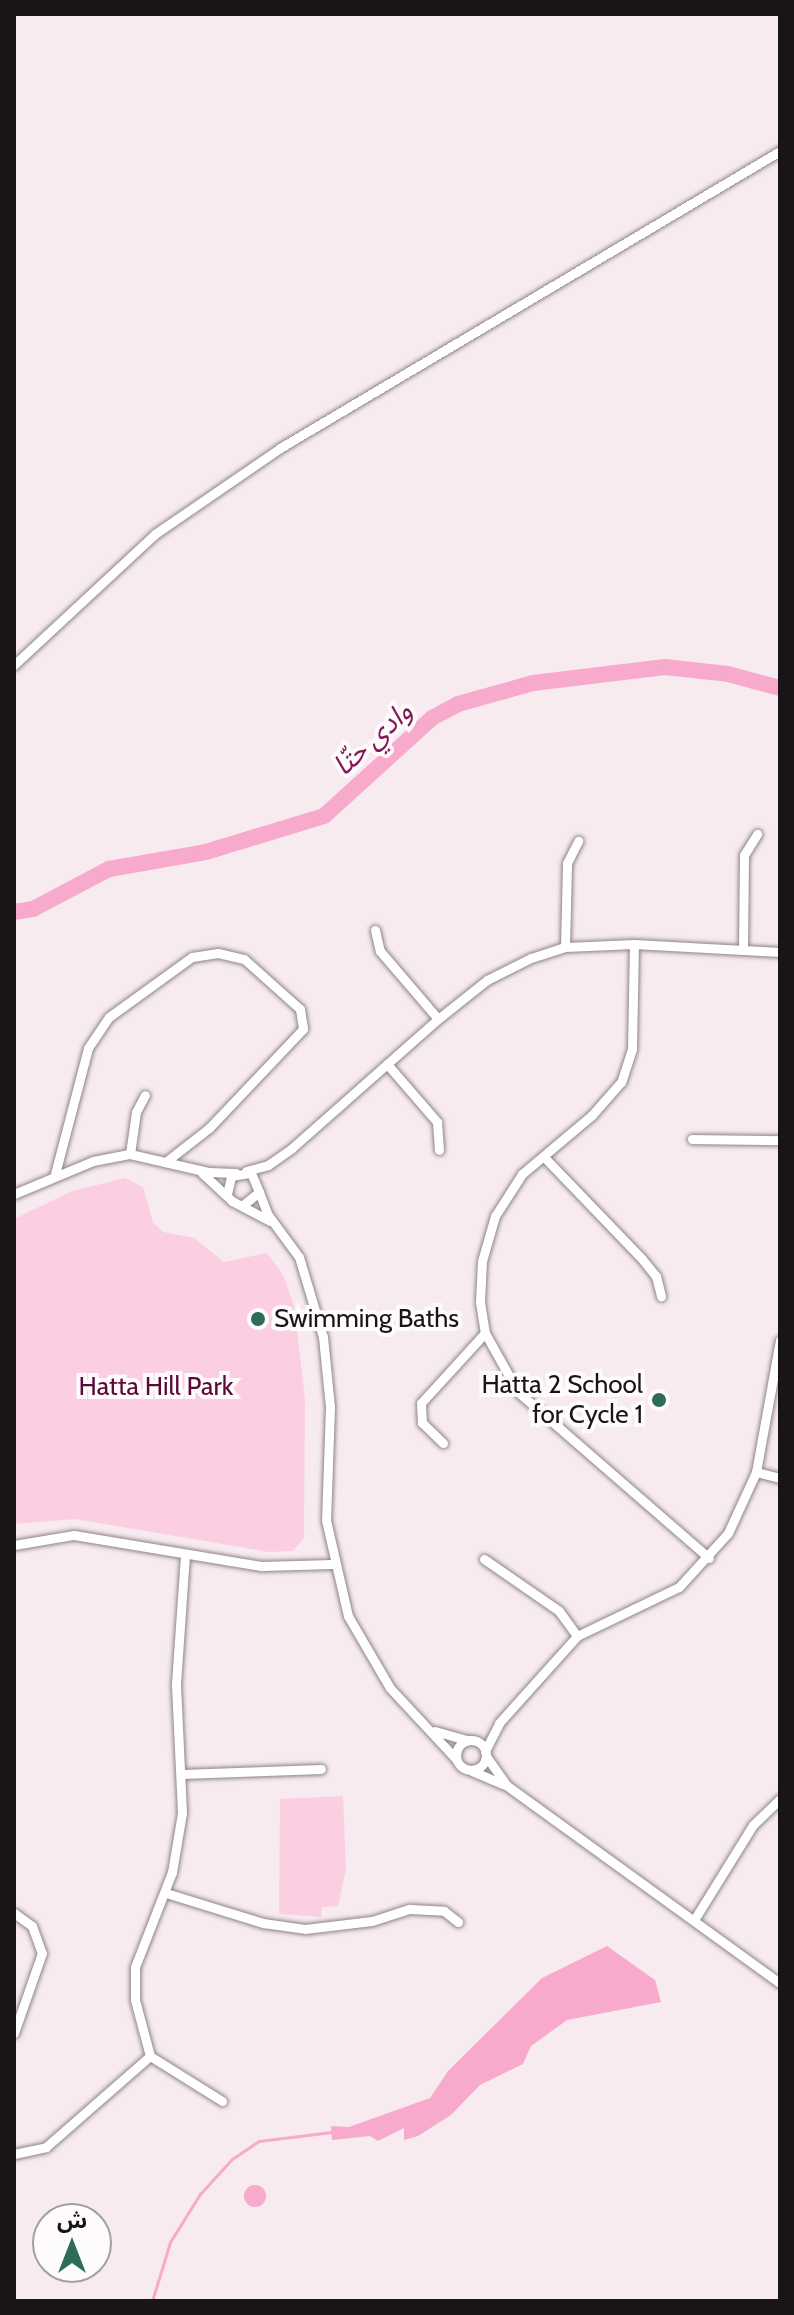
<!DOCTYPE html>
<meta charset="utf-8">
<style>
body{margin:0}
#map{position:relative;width:794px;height:2315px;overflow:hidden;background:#f7ebf0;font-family:Cabin,"Noto Sans Arabic",sans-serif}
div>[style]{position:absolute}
.green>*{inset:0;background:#fbcfe1}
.water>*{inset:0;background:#f7aacc}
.round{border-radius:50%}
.stream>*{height:3px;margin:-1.5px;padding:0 1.5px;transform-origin:1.5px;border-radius:1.5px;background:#f7aacc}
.river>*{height:16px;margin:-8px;padding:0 8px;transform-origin:8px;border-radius:8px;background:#f7aacc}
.roads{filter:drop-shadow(0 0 2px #8f8489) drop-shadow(0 0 2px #8f8489)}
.minor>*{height:9px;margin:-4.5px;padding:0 4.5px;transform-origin:4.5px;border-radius:4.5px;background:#fff}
.minor>.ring{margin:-4.5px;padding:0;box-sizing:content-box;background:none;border:9px solid #fff;border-radius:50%}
.dots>*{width:22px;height:22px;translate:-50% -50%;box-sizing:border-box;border:4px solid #fefbfc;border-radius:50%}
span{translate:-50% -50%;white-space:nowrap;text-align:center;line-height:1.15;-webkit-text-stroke:8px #fefbfc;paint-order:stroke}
.poi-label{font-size:26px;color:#191516}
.left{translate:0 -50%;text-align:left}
.right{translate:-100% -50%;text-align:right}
.park-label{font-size:26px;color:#5c0839}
.water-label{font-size:28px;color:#841756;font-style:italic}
.frame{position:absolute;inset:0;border:16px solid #191516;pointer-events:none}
.north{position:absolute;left:32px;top:2203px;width:80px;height:80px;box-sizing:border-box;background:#fefbfc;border:2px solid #a29fa0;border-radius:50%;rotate:0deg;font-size:22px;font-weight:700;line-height:32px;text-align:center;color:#191516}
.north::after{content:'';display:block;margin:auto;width:28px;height:36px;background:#2e6c59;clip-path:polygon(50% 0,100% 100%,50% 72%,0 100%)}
</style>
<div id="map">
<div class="green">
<i style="clip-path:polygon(125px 1178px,143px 1187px,153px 1222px,163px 1232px,194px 1238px,224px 1262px,267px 1253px,283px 1275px,294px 1306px,305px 1399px,304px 1538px,293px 1551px,269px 1552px,75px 1519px,14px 1524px,14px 1219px,72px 1191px)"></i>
<i style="clip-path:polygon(343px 1796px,346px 1869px,338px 1906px,322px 1907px,321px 1917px,279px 1914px,280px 1799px)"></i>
</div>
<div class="water">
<i style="clip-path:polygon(607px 1946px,655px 1980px,661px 2002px,567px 2020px,531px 2046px,523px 2064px,480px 2085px,451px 2115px,418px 2136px,404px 2140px,404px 2128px,378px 2141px,370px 2136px,332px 2140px,331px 2126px,349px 2127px,430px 2098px,448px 2071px,542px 1978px)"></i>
<i class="round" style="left:244px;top:2185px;width:22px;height:22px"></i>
</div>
<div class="stream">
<i style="left:152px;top:2301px;width:62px;rotate:-73deg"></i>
<i style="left:170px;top:2242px;width:57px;rotate:-58deg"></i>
<i style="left:200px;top:2194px;width:47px;rotate:-47.6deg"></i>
<i style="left:232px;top:2159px;width:32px;rotate:-34deg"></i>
<i style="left:259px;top:2141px;width:73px;rotate:-7.1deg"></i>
</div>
<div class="river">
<i style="left:14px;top:912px;width:19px;rotate:-9deg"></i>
<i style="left:33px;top:909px;width:86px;rotate:-27.8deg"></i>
<i style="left:109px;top:869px;width:98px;rotate:-9.9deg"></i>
<i style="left:206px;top:852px;width:123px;rotate:-17deg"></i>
<i style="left:324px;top:816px;width:146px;rotate:-42.2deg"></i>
<i style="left:432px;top:718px;width:30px;rotate:-28deg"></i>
<i style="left:458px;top:704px;width:78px;rotate:-15.6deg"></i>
<i style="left:533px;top:683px;width:133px;rotate:-6.9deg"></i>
<i style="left:665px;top:667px;width:63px;rotate:6.3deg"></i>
<i style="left:728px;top:674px;width:54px;rotate:15.1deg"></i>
</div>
<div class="roads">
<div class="minor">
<i style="left:14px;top:665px;width:192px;rotate:-42.9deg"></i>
<i style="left:155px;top:534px;width:152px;rotate:-34.5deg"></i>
<i style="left:280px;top:448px;width:582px;rotate:-30.71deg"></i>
<i style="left:375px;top:930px;width:22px;rotate:77deg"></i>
<i style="left:380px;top:951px;width:89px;rotate:49.5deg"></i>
<i style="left:634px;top:944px;width:105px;rotate:91.1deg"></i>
<i style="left:632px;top:1049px;width:35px;rotate:108deg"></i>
<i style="left:621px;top:1082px;width:44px;rotate:131.3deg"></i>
<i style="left:592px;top:1115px;width:92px;rotate:139.9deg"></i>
<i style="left:522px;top:1174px;width:50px;rotate:122.7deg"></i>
<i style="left:495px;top:1216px;width:47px;rotate:106.1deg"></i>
<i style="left:482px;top:1261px;width:41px;rotate:92.8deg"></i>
<i style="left:480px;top:1302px;width:31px;rotate:81deg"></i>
<i style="left:485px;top:1333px;width:68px;rotate:60.8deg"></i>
<i style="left:518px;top:1392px;width:253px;rotate:41deg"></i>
<i style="left:565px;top:947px;width:84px;rotate:-88.6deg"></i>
<i style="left:567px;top:863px;width:25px;rotate:-63deg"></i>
<i style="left:743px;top:950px;width:95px;rotate:-89.4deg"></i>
<i style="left:744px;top:855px;width:25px;rotate:-58deg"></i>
<i style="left:387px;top:1064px;width:77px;rotate:49.2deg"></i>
<i style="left:437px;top:1122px;width:28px;rotate:86deg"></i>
<i style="left:692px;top:1139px;width:88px;rotate:0.7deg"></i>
<i style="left:130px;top:1154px;width:42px;rotate:-81.9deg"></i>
<i style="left:136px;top:1112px;width:19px;rotate:-62deg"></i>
<i style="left:544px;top:1157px;width:141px;rotate:46.1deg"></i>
<i style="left:642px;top:1259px;width:22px;rotate:51deg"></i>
<i style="left:656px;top:1276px;width:21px;rotate:76deg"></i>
<i style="left:246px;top:1171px;width:23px;rotate:-15deg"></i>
<i style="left:268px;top:1165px;width:29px;rotate:-35deg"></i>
<i style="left:292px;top:1148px;width:195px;rotate:-41.5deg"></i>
<i style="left:438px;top:1019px;width:63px;rotate:-38.5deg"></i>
<i style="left:487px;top:980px;width:49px;rotate:-26.6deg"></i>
<i style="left:531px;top:958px;width:36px;rotate:-18deg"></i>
<i style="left:565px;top:947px;width:69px;rotate:-2.5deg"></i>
<i style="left:634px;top:944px;width:146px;rotate:3.1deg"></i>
<i style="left:202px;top:1173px;width:41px;rotate:43deg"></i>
<i style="left:232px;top:1201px;width:43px;rotate:27.8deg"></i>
<i style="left:55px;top:1174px;width:130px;rotate:-75.3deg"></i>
<i style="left:88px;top:1048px;width:37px;rotate:-56deg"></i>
<i style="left:109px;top:1017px;width:102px;rotate:-35.9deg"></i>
<i style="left:192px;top:957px;width:26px;rotate:-9deg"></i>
<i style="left:218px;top:953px;width:27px;rotate:13deg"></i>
<i style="left:244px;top:959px;width:75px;rotate:41.8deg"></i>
<i style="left:300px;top:1009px;width:20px;rotate:81deg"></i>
<i style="left:303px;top:1029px;width:137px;rotate:133.5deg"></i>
<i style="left:209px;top:1128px;width:52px;rotate:142deg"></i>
<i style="left:259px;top:1192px;width:25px;rotate:69deg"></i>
<i style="left:268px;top:1215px;width:52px;rotate:53.6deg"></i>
<i style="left:299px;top:1257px;width:84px;rotate:73.3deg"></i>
<i style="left:323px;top:1337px;width:70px;rotate:84.3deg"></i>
<i style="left:330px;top:1407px;width:113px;rotate:92deg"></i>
<i style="left:326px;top:1520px;width:98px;rotate:77.1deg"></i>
<i style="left:348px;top:1616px;width:83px;rotate:59.7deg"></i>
<i style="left:390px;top:1688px;width:97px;rotate:47.1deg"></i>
<i style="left:14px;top:1194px;width:86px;rotate:-22.7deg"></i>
<i style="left:93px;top:1161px;width:38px;rotate:-11deg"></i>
<i style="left:130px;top:1154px;width:80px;rotate:13deg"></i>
<i style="left:208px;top:1172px;width:28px;rotate:2deg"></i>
<i style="left:227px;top:1194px;width:18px;rotate:-77deg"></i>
<i style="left:231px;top:1176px;width:20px;rotate:-9deg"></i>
<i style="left:251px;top:1173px;width:21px;rotate:67deg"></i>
<i style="left:259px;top:1192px;width:21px;rotate:141deg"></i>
<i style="left:443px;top:1443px;width:29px;rotate:-136deg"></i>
<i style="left:422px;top:1423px;width:20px;rotate:-93deg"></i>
<i style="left:421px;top:1403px;width:95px;rotate:-47.6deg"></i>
<i style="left:756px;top:1472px;width:25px;rotate:14deg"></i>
<i style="left:14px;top:1545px;width:61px;rotate:-9.5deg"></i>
<i style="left:74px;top:1535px;width:191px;rotate:9.4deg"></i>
<i style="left:262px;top:1566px;width:70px;rotate:-1.6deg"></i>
<i style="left:185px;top:1555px;width:130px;rotate:94deg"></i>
<i style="left:176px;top:1685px;width:128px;rotate:87.3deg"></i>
<i style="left:182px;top:1813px;width:60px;rotate:99.6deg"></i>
<i style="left:172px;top:1872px;width:102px;rotate:111.3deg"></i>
<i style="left:135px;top:1967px;width:33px;rotate:90deg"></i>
<i style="left:135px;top:2000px;width:58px;rotate:75deg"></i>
<i style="left:150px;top:2056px;width:85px;rotate:32deg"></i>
<i style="left:484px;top:1559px;width:91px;rotate:34.7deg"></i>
<i style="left:559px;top:1611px;width:31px;rotate:54deg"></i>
<i style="left:435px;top:1731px;width:32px;rotate:16deg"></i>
<i class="ring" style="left:456px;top:1740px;width:21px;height:21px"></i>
<i style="left:485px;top:1751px;width:31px;rotate:-63deg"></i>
<i style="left:499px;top:1723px;width:117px;rotate:-48.1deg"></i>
<i style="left:577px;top:1636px;width:113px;rotate:-25.7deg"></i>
<i style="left:679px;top:1587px;width:73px;rotate:-47.8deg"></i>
<i style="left:728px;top:1533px;width:67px;rotate:-65.3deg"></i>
<i style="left:756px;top:1472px;width:134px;rotate:-79.7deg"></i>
<i style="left:486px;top:1756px;width:35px;rotate:55deg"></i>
<i style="left:506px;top:1785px;width:338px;rotate:35.9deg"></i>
<i style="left:472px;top:1771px;width:34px;rotate:23deg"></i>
<i style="left:182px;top:1774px;width:139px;rotate:-2.1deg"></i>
<i style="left:166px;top:1893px;width:102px;rotate:17.2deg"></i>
<i style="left:263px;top:1923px;width:42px;rotate:8.1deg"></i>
<i style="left:305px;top:1929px;width:67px;rotate:-6.8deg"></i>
<i style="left:372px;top:1921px;width:40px;rotate:-18deg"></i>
<i style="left:410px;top:1909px;width:34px;rotate:3deg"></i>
<i style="left:444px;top:1911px;width:18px;rotate:38deg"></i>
<i style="left:14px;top:1913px;width:22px;rotate:36deg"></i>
<i style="left:32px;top:1926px;width:29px;rotate:70deg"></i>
<i style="left:42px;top:1953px;width:85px;rotate:109.3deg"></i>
<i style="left:694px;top:1920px;width:112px;rotate:-58.2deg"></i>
<i style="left:753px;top:1825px;width:37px;rotate:-44deg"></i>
<i style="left:14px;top:2154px;width:33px;rotate:-12deg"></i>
<i style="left:46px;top:2147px;width:138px;rotate:-41.2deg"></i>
</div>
</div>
<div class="dots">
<i style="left:258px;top:1319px;background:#2e6c59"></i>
<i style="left:659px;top:1400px;background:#2e6c59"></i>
</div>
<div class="poi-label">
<span class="left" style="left:274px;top:1319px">Swimming Baths</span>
<span class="right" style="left:643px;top:1400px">Hatta 2 School<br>for Cycle 1</span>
</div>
<div class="park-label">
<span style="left:156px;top:1387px">Hatta Hill Park</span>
</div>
<div class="water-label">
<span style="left:372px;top:738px;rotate:-42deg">وادي حتّا</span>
</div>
<div class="frame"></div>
<div class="north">ش</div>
</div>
